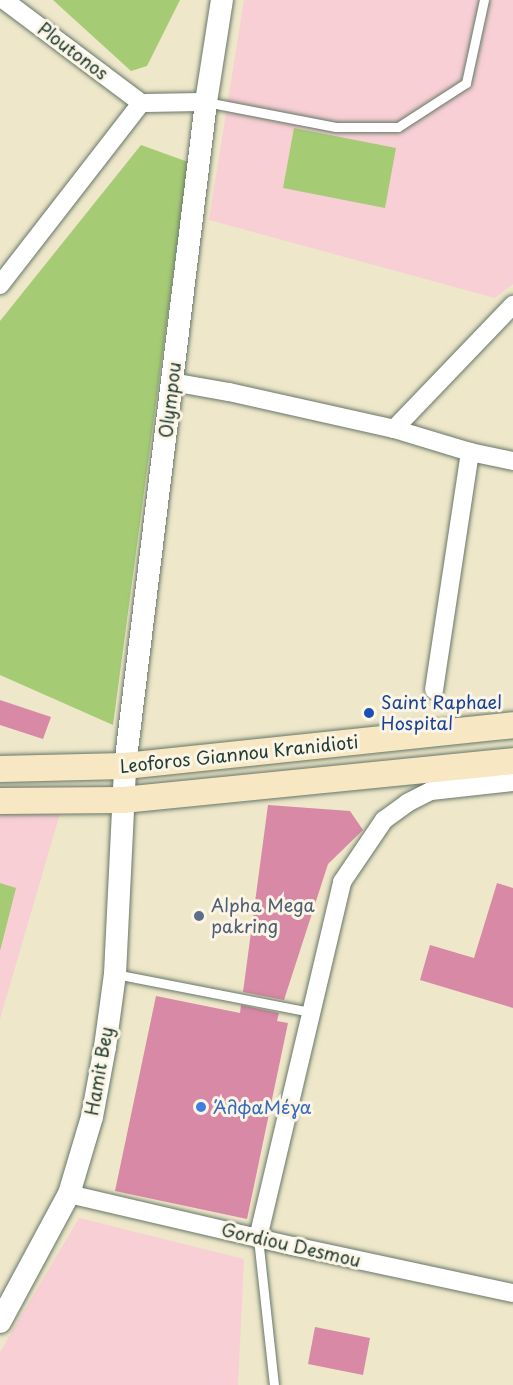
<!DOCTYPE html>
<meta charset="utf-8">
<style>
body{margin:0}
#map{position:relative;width:513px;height:1385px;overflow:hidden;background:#eee7ca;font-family:"Playpen Sans",sans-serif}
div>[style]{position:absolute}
.built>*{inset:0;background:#f7cfd4}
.green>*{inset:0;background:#a6cb75}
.building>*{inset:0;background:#d889a5}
.roads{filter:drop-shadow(0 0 2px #677868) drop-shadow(0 0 2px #677868)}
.service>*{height:9px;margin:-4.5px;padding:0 4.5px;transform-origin:4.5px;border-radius:4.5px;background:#fff}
.minor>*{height:18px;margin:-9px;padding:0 9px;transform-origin:9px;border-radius:9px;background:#fff}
.tertiary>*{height:22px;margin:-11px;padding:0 11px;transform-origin:11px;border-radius:11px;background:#fff}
.secondary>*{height:26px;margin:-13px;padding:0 13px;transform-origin:13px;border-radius:13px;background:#f7e8c3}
.dots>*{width:16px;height:16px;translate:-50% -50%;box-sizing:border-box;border:3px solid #fcf5e5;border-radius:50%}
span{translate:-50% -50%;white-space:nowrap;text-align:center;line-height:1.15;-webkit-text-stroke:6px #fcf5e5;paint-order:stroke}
.street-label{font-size:18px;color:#1f3d34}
.transit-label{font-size:18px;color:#164399}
.left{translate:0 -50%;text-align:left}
.service-label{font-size:18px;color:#4e5e75}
.shop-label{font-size:18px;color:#366cbe}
</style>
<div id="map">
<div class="built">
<i style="clip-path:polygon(244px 0,513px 0,513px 284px,495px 298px,209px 220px)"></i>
<i style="clip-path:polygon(61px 810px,0 1019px,0 813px)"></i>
<i style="clip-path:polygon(79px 1218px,244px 1259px,238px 1385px,0 1385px,0 1352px)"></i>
</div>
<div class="green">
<i style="clip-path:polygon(53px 0,180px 0,147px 66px,131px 71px)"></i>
<i style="clip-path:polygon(294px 128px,396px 148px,385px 208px,283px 188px)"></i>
<i style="clip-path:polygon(141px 145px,188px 162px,113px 725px,0 675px,0 321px)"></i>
<i style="clip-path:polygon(0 883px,16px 888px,0 951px)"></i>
</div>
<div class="building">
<i style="clip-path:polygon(0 700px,51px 717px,43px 739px,0 725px)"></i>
<i style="clip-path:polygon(268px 805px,350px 811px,363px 830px,328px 864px,284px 1000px,243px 992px)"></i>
<i style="clip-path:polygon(497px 883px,513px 888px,513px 1008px,420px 980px,430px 945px,474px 958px)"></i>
<i style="clip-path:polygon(156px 996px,240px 1013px,241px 1005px,279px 1013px,277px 1021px,288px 1023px,247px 1219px,115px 1191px)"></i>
<i style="clip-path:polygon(315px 1327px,370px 1338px,363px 1375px,308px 1364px)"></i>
</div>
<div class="roads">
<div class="service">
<i style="left:206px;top:102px;width:132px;rotate:10.9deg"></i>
<i style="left:336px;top:127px;width:62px"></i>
<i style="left:398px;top:127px;width:81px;rotate:-32.9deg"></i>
<i style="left:466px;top:83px;width:85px;rotate:-77.8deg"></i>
<i style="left:115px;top:974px;width:199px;rotate:11deg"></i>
<i style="left:258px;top:1238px;width:148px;rotate:83.8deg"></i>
</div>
<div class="minor">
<i style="left:4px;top:0;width:171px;rotate:36.9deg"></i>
<i style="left:0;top:285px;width:230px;rotate:-52.2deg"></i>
<i style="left:141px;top:103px;width:65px;rotate:-0.9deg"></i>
<i style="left:172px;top:382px;width:58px;rotate:10deg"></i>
<i style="left:229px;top:392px;width:169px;rotate:12.6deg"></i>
<i style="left:394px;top:429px;width:79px;rotate:16.8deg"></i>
<i style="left:470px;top:452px;width:44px;rotate:11.8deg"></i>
<i style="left:394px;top:429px;width:172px;rotate:-46.2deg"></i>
<i style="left:434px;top:690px;width:241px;rotate:-81.4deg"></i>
<i style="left:69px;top:1194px;width:230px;rotate:13.1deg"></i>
<i style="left:293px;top:1246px;width:225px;rotate:12.1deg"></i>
<i style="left:258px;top:1238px;width:366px;rotate:-76.7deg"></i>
<i style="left:342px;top:882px;width:75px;rotate:-55.9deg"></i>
<i style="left:384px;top:820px;width:29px;rotate:-36deg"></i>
<i style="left:407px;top:803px;width:27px;rotate:-27deg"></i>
<i style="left:431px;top:791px;width:82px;rotate:-6.3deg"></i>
</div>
<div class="tertiary">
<i style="left:0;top:1322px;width:145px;rotate:-61.7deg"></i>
<i style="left:69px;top:1194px;width:80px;rotate:-73.4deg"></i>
<i style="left:92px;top:1117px;width:71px;rotate:-79.5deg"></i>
<i style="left:105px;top:1047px;width:74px;rotate:-82.2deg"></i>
<i style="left:115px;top:974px;width:208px;rotate:-87.2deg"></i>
<i style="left:125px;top:766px;width:669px;rotate:-83.04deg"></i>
<i style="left:206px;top:102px;width:103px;rotate:-81.1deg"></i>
</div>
<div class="secondary">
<i style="left:0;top:769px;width:125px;rotate:-1.4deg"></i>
<i style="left:125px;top:766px;width:390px;rotate:-6deg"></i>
<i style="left:0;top:801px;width:123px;rotate:-0.5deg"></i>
<i style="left:123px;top:800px;width:392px;rotate:-5.7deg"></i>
</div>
</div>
<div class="dots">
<i style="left:369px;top:713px;background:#1a4fb4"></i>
<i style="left:199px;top:916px;background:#5c6f8a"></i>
<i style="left:201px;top:1107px;background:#3f7fe0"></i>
</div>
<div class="street-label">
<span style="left:73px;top:51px;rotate:37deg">Ploutonos</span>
<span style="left:170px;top:400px;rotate:-83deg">Olympou</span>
<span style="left:239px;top:754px;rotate:-6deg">Leoforos Giannou Kranidioti</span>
<span style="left:99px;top:1071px;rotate:-80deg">Hamit Bey</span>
<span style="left:291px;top:1245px;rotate:13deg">Gordiou Desmou</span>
</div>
<div class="transit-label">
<span class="left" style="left:381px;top:713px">Saint Raphael<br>Hospital</span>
</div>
<div class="service-label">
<span class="left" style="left:211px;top:916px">Alpha Mega<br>pakring</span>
</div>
<div class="shop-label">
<span class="left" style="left:213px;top:1107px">ΆλφαΜέγα</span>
</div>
</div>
